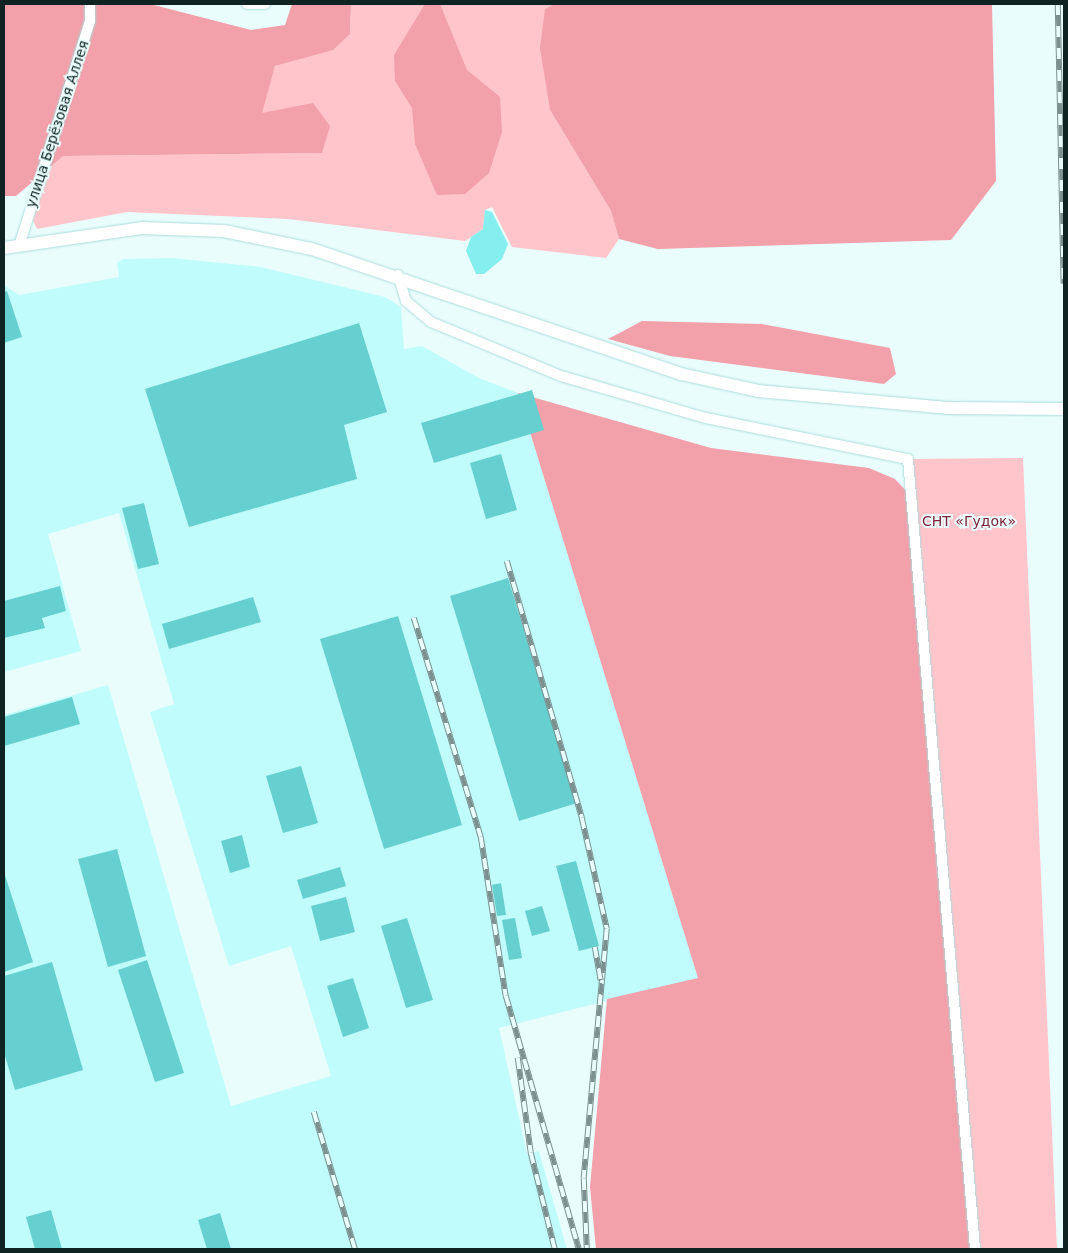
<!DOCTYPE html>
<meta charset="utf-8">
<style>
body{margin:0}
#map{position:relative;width:1068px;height:1253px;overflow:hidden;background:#eafdfd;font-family:"DejaVu Sans",sans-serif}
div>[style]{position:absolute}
.built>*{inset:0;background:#c0fcfb}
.green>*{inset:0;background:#ffc5ca}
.forest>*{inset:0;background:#f2a0a9}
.water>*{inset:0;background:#85eeee}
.building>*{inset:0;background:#66cfcf}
.roads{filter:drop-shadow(0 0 1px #abdbdb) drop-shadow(0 0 1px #abdbdb)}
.minor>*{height:10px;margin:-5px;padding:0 5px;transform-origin:5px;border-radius:5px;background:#fff}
.tertiary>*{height:12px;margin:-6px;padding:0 6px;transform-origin:6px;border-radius:6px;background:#fff}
.rail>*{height:5.5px;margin-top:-2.75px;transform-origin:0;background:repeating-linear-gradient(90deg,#eafdfd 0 11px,#7d9090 0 22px);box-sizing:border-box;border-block:1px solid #7d9090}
span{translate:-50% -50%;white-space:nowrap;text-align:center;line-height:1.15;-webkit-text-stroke:4px #eafdfd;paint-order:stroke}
.street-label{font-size:14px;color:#102323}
.park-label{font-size:14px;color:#812337}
.frame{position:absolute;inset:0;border:5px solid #102323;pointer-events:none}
</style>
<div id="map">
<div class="built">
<i style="clip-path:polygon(172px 258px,261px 267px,385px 297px,401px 307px,404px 349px,422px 346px,479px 378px,518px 393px,698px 978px,499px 1028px,527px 1154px,539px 1151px,567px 1249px,4px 1249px,4px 715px,108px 685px,231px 1106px,331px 1076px,291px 946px,229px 966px,150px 712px,174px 704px,119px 513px,48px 534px,81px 651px,4px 672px,4px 285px,19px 295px,119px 277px,117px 263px,123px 259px)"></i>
</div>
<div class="green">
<i style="clip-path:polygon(351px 4px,554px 4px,545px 9px,550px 110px,611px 211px,619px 239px,606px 258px,512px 247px,492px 207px,485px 210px,483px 229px,465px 241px,288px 219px,127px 212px,37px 229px,33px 220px,52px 165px,63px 156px,322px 153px,261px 113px,275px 66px,333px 49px,350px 34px)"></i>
<i style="clip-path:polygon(1023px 458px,1057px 1249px,974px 1249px,908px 459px)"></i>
</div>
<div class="forest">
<i style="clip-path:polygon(4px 4px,150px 4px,251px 30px,285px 25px,292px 4px,351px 4px,350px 34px,333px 50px,275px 66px,262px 113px,313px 103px,330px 126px,322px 153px,63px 156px,16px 196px,4px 196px)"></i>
<i style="clip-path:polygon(425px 4px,440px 4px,467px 70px,500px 97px,502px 132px,489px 173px,465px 194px,437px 195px,415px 144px,412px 108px,395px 81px,394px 55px)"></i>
<i style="clip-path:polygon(554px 4px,992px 4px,996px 181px,951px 240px,658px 249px,619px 239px,611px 211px,550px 110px,540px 48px,545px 9px)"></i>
<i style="clip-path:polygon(642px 321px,762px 324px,890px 348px,896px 374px,884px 384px,670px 356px,608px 339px)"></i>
<i style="clip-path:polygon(518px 393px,711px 448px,869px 468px,895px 479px,911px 496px,974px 1249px,596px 1249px,590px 1187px,607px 999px,698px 978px)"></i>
</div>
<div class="water">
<i style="clip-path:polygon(485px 210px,492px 212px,508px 244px,502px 259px,484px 274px,476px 274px,466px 251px,471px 237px,483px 229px)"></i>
</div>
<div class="building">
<i style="clip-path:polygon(7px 291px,22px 337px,4px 343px,4px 292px)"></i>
<i style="clip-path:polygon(359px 323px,387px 412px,344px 425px,357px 479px,189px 527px,145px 389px)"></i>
<i style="clip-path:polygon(532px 390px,544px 430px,434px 463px,421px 423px)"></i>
<i style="clip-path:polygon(501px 454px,517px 510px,486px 519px,470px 463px)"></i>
<i style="clip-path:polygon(144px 503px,159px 564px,138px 569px,122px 508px)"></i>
<i style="clip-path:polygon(508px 578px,577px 803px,519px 821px,450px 596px)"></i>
<i style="clip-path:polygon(60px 586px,66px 611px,42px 618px,45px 628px,4px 638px,4px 601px)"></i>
<i style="clip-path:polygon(253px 597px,261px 622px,169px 649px,162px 624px)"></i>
<i style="clip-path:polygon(398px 616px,462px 825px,384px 849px,320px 639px)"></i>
<i style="clip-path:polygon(72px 697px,80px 724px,4px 746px,4px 717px)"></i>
<i style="clip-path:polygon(301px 766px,318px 823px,283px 833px,266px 776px)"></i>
<i style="clip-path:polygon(242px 835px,250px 867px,230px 873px,221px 841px)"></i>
<i style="clip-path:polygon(117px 849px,146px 956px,108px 967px,78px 859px)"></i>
<i style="clip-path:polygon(576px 861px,599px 946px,579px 951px,556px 866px)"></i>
<i style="clip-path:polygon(340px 867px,346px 886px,303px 899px,297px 880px)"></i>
<i style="clip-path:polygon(4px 872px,33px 962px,4px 972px)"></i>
<i style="clip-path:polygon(501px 883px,506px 915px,497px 916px,492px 885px)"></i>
<i style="clip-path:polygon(346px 897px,355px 932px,320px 941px,311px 906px)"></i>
<i style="clip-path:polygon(542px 906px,550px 931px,532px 936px,525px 911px)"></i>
<i style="clip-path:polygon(407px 918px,433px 1000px,406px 1008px,381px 926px)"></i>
<i style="clip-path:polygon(515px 918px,522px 958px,509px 960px,502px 920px)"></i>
<i style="clip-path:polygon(147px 960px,184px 1073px,155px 1082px,118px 970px)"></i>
<i style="clip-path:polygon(52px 962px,83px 1070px,15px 1090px,4px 1052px,4px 976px)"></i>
<i style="clip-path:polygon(353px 978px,369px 1028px,343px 1037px,327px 986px)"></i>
<i style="clip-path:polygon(51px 1210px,62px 1249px,35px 1249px,26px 1217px)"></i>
<i style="clip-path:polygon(220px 1213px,231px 1249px,207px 1249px,198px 1220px)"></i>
</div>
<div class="roads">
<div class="minor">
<i style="left:247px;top:4px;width:18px"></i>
<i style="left:20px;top:243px;width:233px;rotate:-72.5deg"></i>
<i style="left:90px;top:21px;width:17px;rotate:-90deg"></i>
<i style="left:398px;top:275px;width:27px;rotate:73deg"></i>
<i style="left:406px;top:301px;width:33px;rotate:40deg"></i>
<i style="left:431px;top:322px;width:141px;rotate:22.6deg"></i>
<i style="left:561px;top:376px;width:151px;rotate:16.2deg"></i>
<i style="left:706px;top:418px;width:206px;rotate:11.5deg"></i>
<i style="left:908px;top:459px;width:793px;rotate:85.15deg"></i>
</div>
<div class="tertiary">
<i style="left:4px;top:248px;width:139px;rotate:-8.2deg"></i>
<i style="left:142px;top:228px;width:82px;rotate:2.1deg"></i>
<i style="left:224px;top:231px;width:90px;rotate:11.6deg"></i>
<i style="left:312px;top:249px;width:390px;rotate:18.7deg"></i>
<i style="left:681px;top:374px;width:79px;rotate:12.4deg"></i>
<i style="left:758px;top:391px;width:190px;rotate:5.1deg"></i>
<i style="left:947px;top:408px;width:117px;rotate:0.5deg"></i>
</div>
</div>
<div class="rail">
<i style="left:1058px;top:4px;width:280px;rotate:88.8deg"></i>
<i style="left:507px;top:561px;width:268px;rotate:73.7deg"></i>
<i style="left:582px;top:818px;width:114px;rotate:77.3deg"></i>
<i style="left:607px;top:929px;width:251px;rotate:95.3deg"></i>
<i style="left:584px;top:1179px;width:70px;rotate:87.5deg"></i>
<i style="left:414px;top:618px;width:229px;rotate:73deg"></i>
<i style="left:481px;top:837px;width:161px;rotate:81.1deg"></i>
<i style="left:506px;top:996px;width:263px;rotate:73.9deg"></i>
<i style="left:595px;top:947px;width:34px;rotate:80deg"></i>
<i style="left:518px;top:1058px;width:96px;rotate:82.2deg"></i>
<i style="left:531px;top:1153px;width:99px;rotate:76deg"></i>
<i style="left:314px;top:1112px;width:143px;rotate:73.3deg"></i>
</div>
<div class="street-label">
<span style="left:57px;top:124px;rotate:-72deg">улица Берёзовая Аллея</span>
</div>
<div class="park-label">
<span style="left:969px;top:521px">СНТ «Гудок»</span>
</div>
<div class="frame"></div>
</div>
